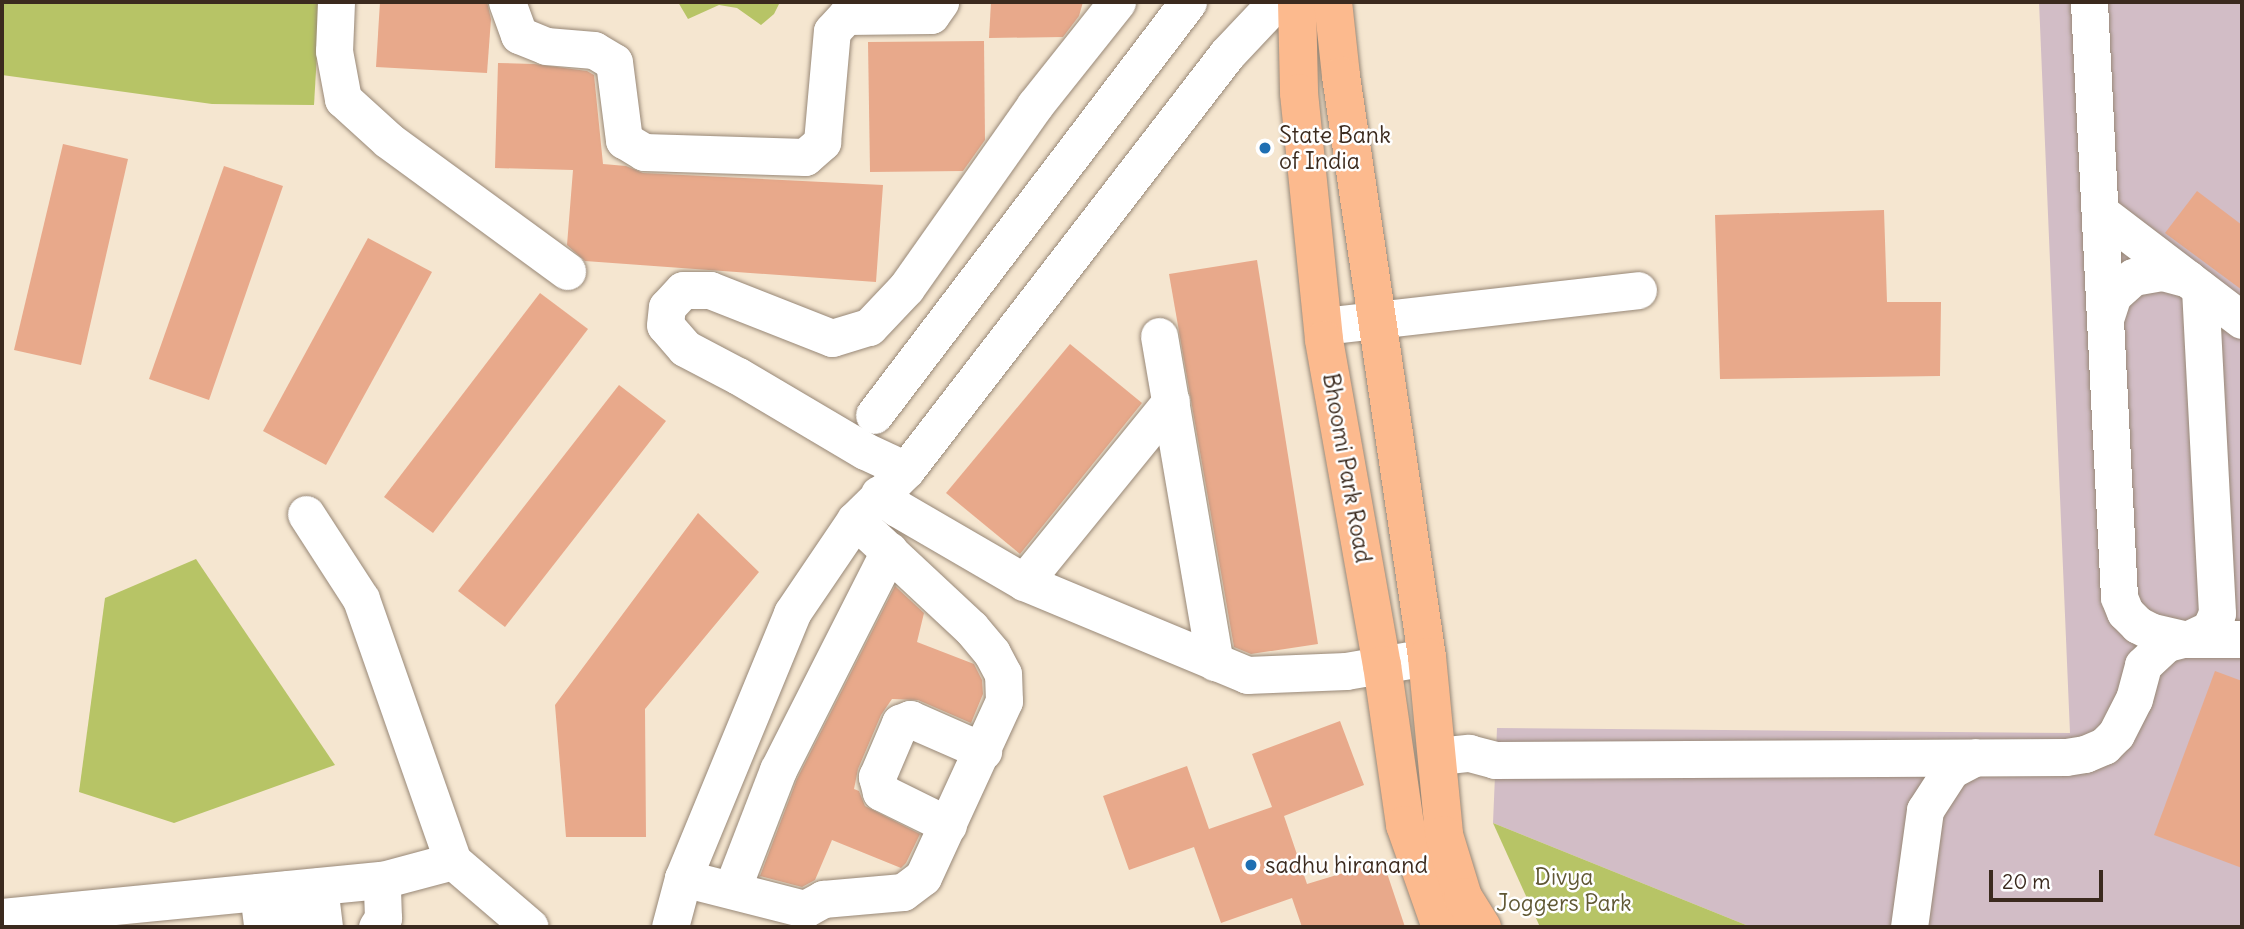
<!DOCTYPE html>
<style>
body{margin:0}
#map{position:relative;width:2244px;height:929px;overflow:hidden;background:#f5e6d0;font-family:Delius,sans-serif}
div>[style]{position:absolute}
.industrial>*{inset:0;background:#d2bdc6}
.green>*{inset:0;background:#b7c466}
.building>*{inset:0;background:#e8a98b}
.roads{filter:drop-shadow(0 0 2px #988877) drop-shadow(0 0 2px #988877)}
.minor>*{height:37px;margin:-18.5px;padding:0 18.5px;transform-origin:18.5px;border-radius:18.5px;background:#fff}
.major>*{height:38px;margin:-19px;padding:0 19px;transform-origin:19px;border-radius:19px;background:#fcba8e}
.dots>*{width:19px;height:19px;translate:-50% -50%;box-sizing:border-box;border:4px solid #fff;border-radius:50%}
span{translate:-50% -50%;white-space:nowrap;text-align:center;line-height:1.15;-webkit-text-stroke:5px #fff;paint-order:stroke}
.poi-label{font-size:23px;color:#3b2a1e}
.left{translate:0 -50%;text-align:left}
.street-label{font-size:23px;color:#3b2a1e}
.park-label{font-size:23px;color:#605834}
.frame{position:absolute;inset:0;border:4px solid #3b2a1e;pointer-events:none}
.scale{position:absolute;left:1989px;top:870px;width:114px;height:32px;box-sizing:border-box;border:4px solid #3b2a1e;border-top:0;padding-left:9px;font-size:21px;line-height:24px;white-space:nowrap;color:#3b2a1e;-webkit-text-stroke:5px #fff;paint-order:stroke}
</style>
<div id="map">
<div class="industrial">
<i style="clip-path:polygon(2039px 2px,2242px 2px,2242px 927px,1751px 927px,1493px 823px,1497px 728px,2070px 733px)"></i>
</div>
<div class="green">
<i style="clip-path:polygon(2px 2px,320px 2px,314px 105px,212px 104px,2px 75px)"></i>
<i style="clip-path:polygon(678px 2px,780px 2px,774px 14px,761px 25px,737px 8px,719px 5px,688px 19px)"></i>
<i style="clip-path:polygon(196px 559px,335px 765px,174px 823px,79px 792px,105px 598px)"></i>
<i style="clip-path:polygon(1493px 823px,1751px 927px,1540px 927px)"></i>
</div>
<div class="building">
<i style="clip-path:polygon(380px 2px,487px 2px,491px 19px,487px 73px,376px 67px)"></i>
<i style="clip-path:polygon(991px 2px,1083px 2px,1079px 16px,1063px 37px,989px 38px)"></i>
<i style="clip-path:polygon(984px 41px,985px 140px,963px 171px,870px 172px,868px 42px)"></i>
<i style="clip-path:polygon(498px 63px,534px 64px,587px 71px,594px 75px,603px 164px,626px 166px,643px 173px,883px 185px,876px 282px,585px 261px,567px 245px,573px 170px,495px 168px)"></i>
<i style="clip-path:polygon(63px 144px,128px 159px,81px 365px,14px 350px)"></i>
<i style="clip-path:polygon(224px 166px,283px 186px,209px 400px,149px 379px)"></i>
<i style="clip-path:polygon(2197px 191px,2242px 225px,2242px 290px,2165px 233px)"></i>
<i style="clip-path:polygon(1884px 210px,1887px 302px,1941px 302px,1940px 376px,1720px 379px,1715px 215px)"></i>
<i style="clip-path:polygon(368px 238px,432px 272px,326px 465px,263px 431px)"></i>
<i style="clip-path:polygon(1257px 260px,1318px 644px,1251px 654px,1234px 647px,1169px 274px)"></i>
<i style="clip-path:polygon(540px 293px,588px 329px,433px 533px,384px 497px)"></i>
<i style="clip-path:polygon(1070px 344px,1142px 403px,1020px 554px,946px 493px)"></i>
<i style="clip-path:polygon(619px 385px,666px 421px,505px 627px,458px 591px)"></i>
<i style="clip-path:polygon(698px 513px,759px 572px,645px 709px,646px 837px,566px 837px,555px 705px)"></i>
<i style="clip-path:polygon(895px 586px,924px 613px,917px 642px,974px 664px,982px 680px,983px 694px,971px 723px,918px 700px,892px 699px,881px 715px,858px 769px,854px 789px,859px 791px,865px 806px,920px 834px,906px 863px,901px 868px,832px 840px,815px 880px,802px 887px,760px 876px,797px 779px)"></i>
<i style="clip-path:polygon(2215px 671px,2242px 681px,2242px 868px,2154px 835px)"></i>
<i style="clip-path:polygon(1340px 721px,1364px 785px,1284px 816px,1307px 884px,1383px 861px,1405px 927px,1302px 927px,1292px 898px,1221px 923px,1194px 847px,1129px 870px,1103px 796px,1187px 766px,1209px 829px,1272px 807px,1252px 754px)"></i>
</div>
<div class="roads">
<div class="minor">
<i style="left:336px;top:2px;width:49px;rotate:92.3deg"></i>
<i style="left:334px;top:51px;width:49px;rotate:79.4deg"></i>
<i style="left:343px;top:99px;width:61px;rotate:42.3deg"></i>
<i style="left:388px;top:140px;width:222px;rotate:36.2deg"></i>
<i style="left:507px;top:2px;width:35px;rotate:70deg"></i>
<i style="left:519px;top:35px;width:29px;rotate:22deg"></i>
<i style="left:546px;top:46px;width:48px;rotate:4.8deg"></i>
<i style="left:594px;top:50px;width:23px;rotate:31deg"></i>
<i style="left:614px;top:62px;width:79px;rotate:82.7deg"></i>
<i style="left:624px;top:140px;width:23px;rotate:31deg"></i>
<i style="left:644px;top:152px;width:161px;rotate:1.8deg"></i>
<i style="left:805px;top:157px;width:23px;rotate:-41deg"></i>
<i style="left:822px;top:142px;width:111px;rotate:-84.9deg"></i>
<i style="left:832px;top:31px;width:21px;rotate:-47deg"></i>
<i style="left:846px;top:16px;width:85px;rotate:-0.7deg"></i>
<i style="left:931px;top:15px;width:16px;rotate:-55deg"></i>
<i style="left:2100px;top:212px;width:178px;rotate:37.3deg"></i>
<i style="left:2105px;top:319px;width:25px;rotate:-72deg"></i>
<i style="left:2113px;top:295px;width:27px;rotate:-42deg"></i>
<i style="left:2133px;top:277px;width:29px;rotate:-10deg"></i>
<i style="left:2162px;top:272px;width:27px;rotate:15deg"></i>
<i style="left:1323px;top:326px;width:317px;rotate:-6.5deg"></i>
<i style="left:1159px;top:336px;width:331px;rotate:80.3deg"></i>
<i style="left:874px;top:415px;width:519px;rotate:-52.75deg"></i>
<i style="left:906px;top:470px;width:45px;rotate:-155.1deg"></i>
<i style="left:865px;top:451px;width:147px;rotate:-149.4deg"></i>
<i style="left:738px;top:376px;width:60px;rotate:-152.2deg"></i>
<i style="left:685px;top:348px;width:30px;rotate:-131deg"></i>
<i style="left:665px;top:325px;width:18px;rotate:-84deg"></i>
<i style="left:667px;top:307px;width:23px;rotate:-47deg"></i>
<i style="left:683px;top:290px;width:27px"></i>
<i style="left:710px;top:290px;width:131px;rotate:21.5deg"></i>
<i style="left:832px;top:338px;width:39px;rotate:-17deg"></i>
<i style="left:869px;top:327px;width:54px;rotate:-46.5deg"></i>
<i style="left:906px;top:288px;width:224px;rotate:-54.8deg"></i>
<i style="left:1035px;top:105px;width:132px;rotate:-51.5deg"></i>
<i style="left:879px;top:494px;width:23px;rotate:38deg"></i>
<i style="left:897px;top:508px;width:147px;rotate:30.2deg"></i>
<i style="left:1024px;top:582px;width:242px;rotate:22.6deg"></i>
<i style="left:1247px;top:675px;width:99px;rotate:-2.3deg"></i>
<i style="left:1346px;top:671px;width:82px;rotate:-9.8deg"></i>
<i style="left:306px;top:514px;width:101px;rotate:57.1deg"></i>
<i style="left:361px;top:599px;width:278px;rotate:70.7deg"></i>
<i style="left:453px;top:861px;width:101px;rotate:40.6deg"></i>
<i style="left:1024px;top:582px;width:233px;rotate:-50.9deg"></i>
<i style="left:2191px;top:638px;width:21px;rotate:-25deg"></i>
<i style="left:2210px;top:629px;width:17px;rotate:-66deg"></i>
<i style="left:2217px;top:613px;width:325px;rotate:-93deg"></i>
<i style="left:2185px;top:639px;width:57px"></i>
<i style="left:1438px;top:756px;width:31px;rotate:-6deg"></i>
<i style="left:1469px;top:753px;width:27px;rotate:15deg"></i>
<i style="left:1495px;top:760px;width:571px;rotate:-0.3deg"></i>
<i style="left:2066px;top:757px;width:19px;rotate:-9deg"></i>
<i style="left:2085px;top:754px;width:21px;rotate:-23deg"></i>
<i style="left:2104px;top:746px;width:17px;rotate:-45deg"></i>
<i style="left:2116px;top:734px;width:39px;rotate:-63deg"></i>
<i style="left:2134px;top:699px;width:35px;rotate:-75deg"></i>
<i style="left:2143px;top:665px;width:33px;rotate:-43deg"></i>
<i style="left:2167px;top:643px;width:16px;rotate:-14deg"></i>
<i style="left:2183px;top:639px;width:32px;rotate:-167deg"></i>
<i style="left:2152px;top:632px;width:16px;rotate:-153deg"></i>
<i style="left:2138px;top:625px;width:18px;rotate:-135deg"></i>
<i style="left:2125px;top:612px;width:16px;rotate:-112deg"></i>
<i style="left:2119px;top:597px;width:596px;rotate:-92.89deg"></i>
<i style="left:948px;top:825px;width:75px;rotate:-153.8deg"></i>
<i style="left:881px;top:792px;width:16px;rotate:-105deg"></i>
<i style="left:877px;top:777px;width:59px;rotate:-66.9deg"></i>
<i style="left:900px;top:723px;width:11px;rotate:-22deg"></i>
<i style="left:910px;top:719px;width:80px;rotate:23.7deg"></i>
<i style="left:683px;top:878px;width:126px;rotate:14.3deg"></i>
<i style="left:805px;top:909px;width:21px;rotate:-29deg"></i>
<i style="left:823px;top:899px;width:80px;rotate:-5deg"></i>
<i style="left:903px;top:892px;width:25px;rotate:-37deg"></i>
<i style="left:923px;top:877px;width:194px;rotate:-65.3deg"></i>
<i style="left:1004px;top:701px;width:27px;rotate:-92deg"></i>
<i style="left:1003px;top:674px;width:24px;rotate:-118deg"></i>
<i style="left:992px;top:653px;width:33px;rotate:-130deg"></i>
<i style="left:971px;top:628px;width:158px;rotate:-137deg"></i>
<i style="left:319px;top:886px;width:41px;rotate:83deg"></i>
<i style="left:288px;top:889px;width:38px;rotate:81deg"></i>
<i style="left:732px;top:889px;width:128px;rotate:-68.9deg"></i>
<i style="left:778px;top:770px;width:246px;rotate:-63.1deg"></i>
<i style="left:258px;top:892px;width:35px;rotate:83deg"></i>
<i style="left:2px;top:917px;width:382px;rotate:-5.6deg"></i>
<i style="left:382px;top:880px;width:73px;rotate:-15deg"></i>
<i style="left:377px;top:927px;width:11px;rotate:-56deg"></i>
<i style="left:383px;top:918px;width:38px;rotate:-92deg"></i>
<i style="left:670px;top:927px;width:51px;rotate:-75.1deg"></i>
<i style="left:683px;top:878px;width:287px;rotate:-67.6deg"></i>
<i style="left:792px;top:613px;width:112px;rotate:-55.9deg"></i>
<i style="left:855px;top:520px;width:71px;rotate:-44.4deg"></i>
<i style="left:906px;top:470px;width:525px;rotate:-52.34deg"></i>
<i style="left:1227px;top:54px;width:71px;rotate:-46.7deg"></i>
<i style="left:1909px;top:927px;width:118px;rotate:-82.2deg"></i>
<i style="left:1925px;top:810px;width:48px;rotate:-57deg"></i>
<i style="left:1951px;top:770px;width:27px;rotate:-28deg"></i>
</div>
<div class="major">
<i style="left:1297px;top:2px;width:91px;rotate:88.7deg"></i>
<i style="left:1299px;top:93px;width:248px;rotate:84.2deg"></i>
<i style="left:1324px;top:340px;width:330px;rotate:79.9deg"></i>
<i style="left:1382px;top:665px;width:162px;rotate:81.8deg"></i>
<i style="left:1405px;top:825px;width:108px;rotate:70.6deg"></i>
<i style="left:1333px;top:2px;width:74px;rotate:83.8deg"></i>
<i style="left:1341px;top:76px;width:587px;rotate:81.58deg"></i>
<i style="left:1427px;top:657px;width:179px;rotate:84.5deg"></i>
<i style="left:1444px;top:835px;width:65px;rotate:73deg"></i>
<i style="left:1463px;top:897px;width:36px;rotate:58deg"></i>
</div>
</div>
<div class="dots">
<i style="left:1265px;top:148px;background:#1f6fb2"></i>
<i style="left:1251px;top:865px;background:#1f6fb2"></i>
</div>
<div class="poi-label">
<span class="left" style="left:1279px;top:148px">State Bank<br>of India</span>
<span class="left" style="left:1265px;top:865px">sadhu hiranand</span>
</div>
<div class="street-label">
<span style="left:1347px;top:468px;rotate:80deg">Bhoomi Park Road</span>
</div>
<div class="park-label">
<span style="left:1564px;top:890px">Divya<br>Joggers Park</span>
</div>
<div class="frame"></div>
<div class="scale">20 m</div>
</div>
